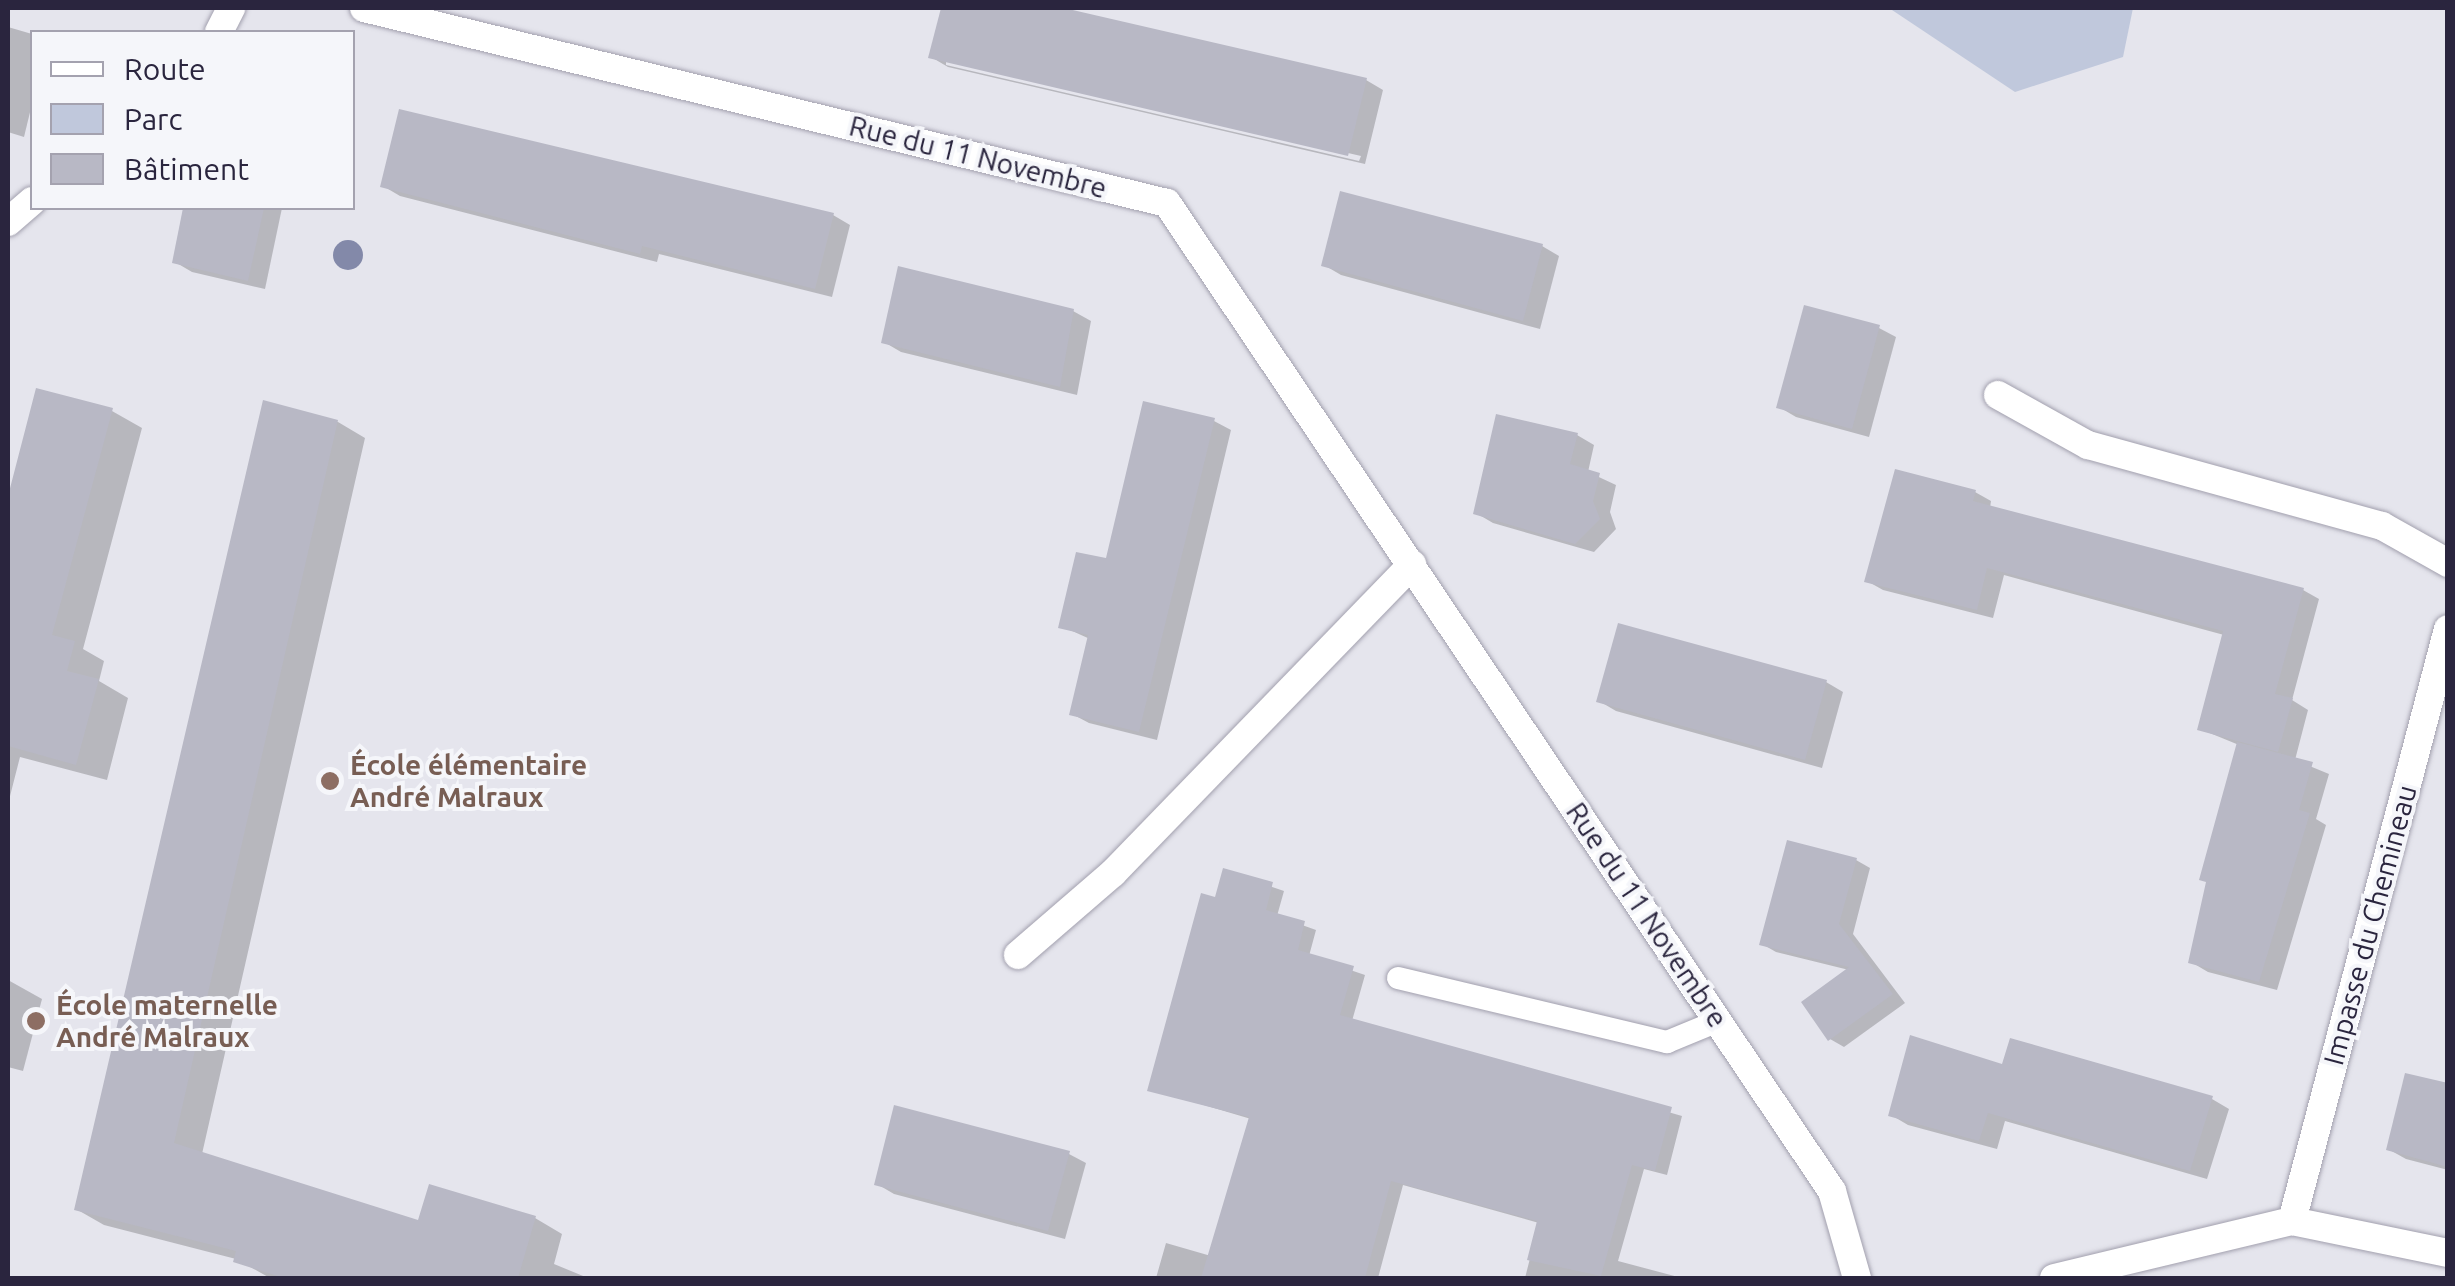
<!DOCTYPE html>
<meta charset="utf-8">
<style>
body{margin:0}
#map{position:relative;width:2455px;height:1286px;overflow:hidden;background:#e5e5ed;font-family:Ubuntu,sans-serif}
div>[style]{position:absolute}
.green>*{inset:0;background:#c0c8dc}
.shadow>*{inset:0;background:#0003}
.building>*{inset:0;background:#b8b8c5}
.roads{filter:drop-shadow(0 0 2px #a2a0ae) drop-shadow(0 0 2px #a2a0ae)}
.service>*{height:22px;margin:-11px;padding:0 11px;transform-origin:11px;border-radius:11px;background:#fff}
.minor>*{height:28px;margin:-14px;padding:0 14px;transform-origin:14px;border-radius:14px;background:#fff}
.trees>*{width:30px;height:30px;margin:-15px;border-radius:50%;background:#8389a9}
.dots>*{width:28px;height:28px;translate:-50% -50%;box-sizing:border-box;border:5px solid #f5f6fa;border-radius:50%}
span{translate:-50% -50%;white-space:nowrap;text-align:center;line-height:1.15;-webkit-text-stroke:8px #f5f6fa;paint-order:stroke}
.street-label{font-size:28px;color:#2a253e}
.education-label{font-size:28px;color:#785e54;font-weight:700}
.left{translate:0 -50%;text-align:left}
.frame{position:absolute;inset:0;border:10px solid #2a253e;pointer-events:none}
.legend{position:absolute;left:30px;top:30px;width:325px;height:180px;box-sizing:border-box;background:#f5f6fa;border:2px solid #a4a2af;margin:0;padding:12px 18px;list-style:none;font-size:30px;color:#2a253e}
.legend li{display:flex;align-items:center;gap:20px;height:50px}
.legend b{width:50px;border:2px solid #a4a2af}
</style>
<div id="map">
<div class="green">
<i style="clip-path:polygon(1889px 8px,2133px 8px,2123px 57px,2015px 92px)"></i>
</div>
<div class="shadow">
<i style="clip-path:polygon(evenodd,944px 8px,1049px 8px,1366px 80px,1383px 90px,1365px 164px,948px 67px,931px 57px,944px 8px,946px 60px,1361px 156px,1359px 161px,946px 65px,946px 60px)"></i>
<i style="clip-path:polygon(8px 27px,32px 34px,32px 104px,24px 137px,8px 132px)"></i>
<i style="clip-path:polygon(383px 186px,833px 215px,850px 225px,832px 297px,659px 254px,657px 262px,400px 196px)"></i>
<i style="clip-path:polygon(185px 208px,282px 208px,265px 289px,192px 272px,175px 262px)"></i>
<i style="clip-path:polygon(1542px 246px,1559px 256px,1540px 329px,1341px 275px,1324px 265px)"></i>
<i style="clip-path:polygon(1073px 311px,1091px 321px,1077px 395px,901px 352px,884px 342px)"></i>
<i style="clip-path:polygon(1879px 328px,1896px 337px,1869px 437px,1796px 417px,1779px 407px)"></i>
<i style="clip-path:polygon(38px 391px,112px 411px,142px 428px,83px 649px,104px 661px,99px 681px,128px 698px,107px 780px,20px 757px,8px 804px,8px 506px)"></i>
<i style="clip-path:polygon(265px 403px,338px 422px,365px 438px,202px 1154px,420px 1223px,535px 1218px,562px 1234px,554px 1264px,588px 1278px,270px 1278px,236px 1259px,104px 1225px,76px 1209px)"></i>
<i style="clip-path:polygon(1214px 421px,1231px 430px,1157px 740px,1089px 723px,1072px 714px,1090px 639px,1061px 626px)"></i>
<i style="clip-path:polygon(1577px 435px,1594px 445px,1588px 472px,1616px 485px,1610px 512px,1616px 529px,1594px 552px,1493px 523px,1476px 513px)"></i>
<i style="clip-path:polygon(1975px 492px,1991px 501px,1990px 508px,2303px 590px,2319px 599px,2292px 700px,2308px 710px,2295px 760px,2329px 774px,2316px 819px,2326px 825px,2277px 990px,2208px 972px,2191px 962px,2239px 745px,2200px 729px,2224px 635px,2004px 575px,1993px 618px,1883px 590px,1867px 581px)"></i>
<i style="clip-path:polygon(1826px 682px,1843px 692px,1822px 768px,1616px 711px,1599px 701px)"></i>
<i style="clip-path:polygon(1856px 860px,1870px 868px,1853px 934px,1905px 1003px,1844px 1047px,1830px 1039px,1849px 970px,1776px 952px,1762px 944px)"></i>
<i style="clip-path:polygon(1225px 871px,1284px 891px,1277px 916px,1316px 930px,1309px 956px,1365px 975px,1352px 1021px,1682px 1116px,1667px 1175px,1644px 1169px,1618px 1261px,1682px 1278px,1525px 1278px,1539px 1223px,1403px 1185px,1378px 1278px,1156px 1278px,1166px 1243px,1211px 1256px,1251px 1119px,1150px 1089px)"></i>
<i style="clip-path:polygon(8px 980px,42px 999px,23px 1071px,8px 1067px)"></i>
<i style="clip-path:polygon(2003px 1067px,2212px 1099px,2229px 1109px,2207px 1179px,2005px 1121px,1997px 1149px,1908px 1125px,1891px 1115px)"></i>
<i style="clip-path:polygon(2448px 1087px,2448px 1170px,2406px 1159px,2388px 1149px)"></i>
<i style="clip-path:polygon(1069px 1154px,1086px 1163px,1065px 1239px,894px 1194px,877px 1184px)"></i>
</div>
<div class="building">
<i style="clip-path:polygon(941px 8px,1064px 8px,1367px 78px,1348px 156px,928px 58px)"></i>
<i style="clip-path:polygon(399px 109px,834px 213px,815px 289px,642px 246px,640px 254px,380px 187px)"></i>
<i style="clip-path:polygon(1340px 191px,1543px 244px,1523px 321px,1321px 266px)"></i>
<i style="clip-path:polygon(183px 208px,264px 208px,248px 281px,172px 263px)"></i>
<i style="clip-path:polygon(898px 266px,1074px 309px,1060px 387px,881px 343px)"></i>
<i style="clip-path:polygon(1804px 305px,1880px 325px,1852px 429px,1776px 408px)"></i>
<i style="clip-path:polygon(36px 388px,113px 408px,52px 635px,75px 641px,67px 671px,99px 679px,76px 765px,8px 746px,8px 496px)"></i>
<i style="clip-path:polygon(263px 400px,338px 420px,174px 1143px,418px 1220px,429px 1184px,536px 1216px,518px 1278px,284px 1278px,233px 1262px,236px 1251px,74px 1210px)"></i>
<i style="clip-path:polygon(1143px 401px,1215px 418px,1139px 732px,1069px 715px,1088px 635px,1058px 628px,1076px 552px,1106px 558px)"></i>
<i style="clip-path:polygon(1496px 414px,1578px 433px,1570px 464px,1600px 473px,1593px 501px,1600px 519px,1575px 544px,1473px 514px)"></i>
<i style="clip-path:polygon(1895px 469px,1976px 490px,1973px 501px,2304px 588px,2275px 694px,2293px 698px,2278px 752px,2197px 730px,2223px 631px,1987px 568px,1977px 610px,1864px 582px)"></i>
<i style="clip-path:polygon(1618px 623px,1827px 680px,1805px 760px,1596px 702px)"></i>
<i style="clip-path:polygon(2237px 742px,2313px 762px,2299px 810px,2310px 813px,2259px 982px,2188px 963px,2206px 882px,2199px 880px)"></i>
<i style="clip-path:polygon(1787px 840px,1857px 858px,1839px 924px,1893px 994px,1828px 1041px,1801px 1002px,1849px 967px,1759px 945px)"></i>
<i style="clip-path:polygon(1223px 868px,1273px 882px,1266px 910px,1305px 921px,1298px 950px,1354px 966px,1340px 1015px,1672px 1107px,1655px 1171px,1632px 1165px,1601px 1276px,1527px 1260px,1537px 1221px,1391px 1181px,1365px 1278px,1201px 1278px,1249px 1117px,1147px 1091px,1201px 893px,1215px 897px)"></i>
<i style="clip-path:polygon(1910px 1035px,2002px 1064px,2010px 1038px,2213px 1096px,2190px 1171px,1988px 1113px,1979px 1141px,1888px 1116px)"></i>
<i style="clip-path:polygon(2405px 1073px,2448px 1083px,2448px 1167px,2386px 1150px)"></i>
<i style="clip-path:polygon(894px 1105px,1070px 1151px,1048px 1231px,874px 1185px)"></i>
</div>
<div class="roads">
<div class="service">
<i style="left:1398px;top:978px;width:277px;rotate:13.4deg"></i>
<i style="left:1667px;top:1042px;width:55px;rotate:-22.4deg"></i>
</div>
<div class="minor">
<i style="left:364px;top:8px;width:826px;rotate:13.65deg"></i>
<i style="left:1167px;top:203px;width:1191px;rotate:56.06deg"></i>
<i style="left:1832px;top:1191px;width:91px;rotate:74deg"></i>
<i style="left:219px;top:32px;width:27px;rotate:-63deg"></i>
<i style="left:8px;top:222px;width:32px;rotate:-41deg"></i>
<i style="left:1998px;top:395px;width:103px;rotate:29.1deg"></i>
<i style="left:2088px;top:445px;width:305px;rotate:15.4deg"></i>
<i style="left:2382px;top:526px;width:76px;rotate:29.3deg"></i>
<i style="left:1018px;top:955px;width:125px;rotate:-40.8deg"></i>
<i style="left:1113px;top:873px;width:430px;rotate:-45.9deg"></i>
<i style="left:2292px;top:1221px;width:612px;rotate:-75.24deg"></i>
<i style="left:2054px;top:1278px;width:245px;rotate:-13.5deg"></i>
<i style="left:2292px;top:1221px;width:159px;rotate:11.6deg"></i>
</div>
</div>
<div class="trees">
<i style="left:348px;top:255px"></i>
</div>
<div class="dots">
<i style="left:330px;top:781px;background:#8d6e63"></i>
<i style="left:36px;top:1021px;background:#8d6e63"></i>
</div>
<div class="street-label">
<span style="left:978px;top:157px;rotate:14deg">Rue du 11 Novembre</span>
<span style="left:1647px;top:915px;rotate:56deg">Rue du 11 Novembre</span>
<span style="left:2370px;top:925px;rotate:-75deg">Impasse du Chemineau</span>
</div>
<div class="education-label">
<span class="left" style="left:350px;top:781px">École élémentaire<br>André Malraux</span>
<span class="left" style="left:56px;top:1021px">École maternelle<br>André Malraux</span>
</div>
<div class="frame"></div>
<ul class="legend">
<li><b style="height:12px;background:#fff"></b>Route</li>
<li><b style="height:28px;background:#c0c8dc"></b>Parc</li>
<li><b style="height:28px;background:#b8b8c5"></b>Bâtiment</li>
</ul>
</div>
